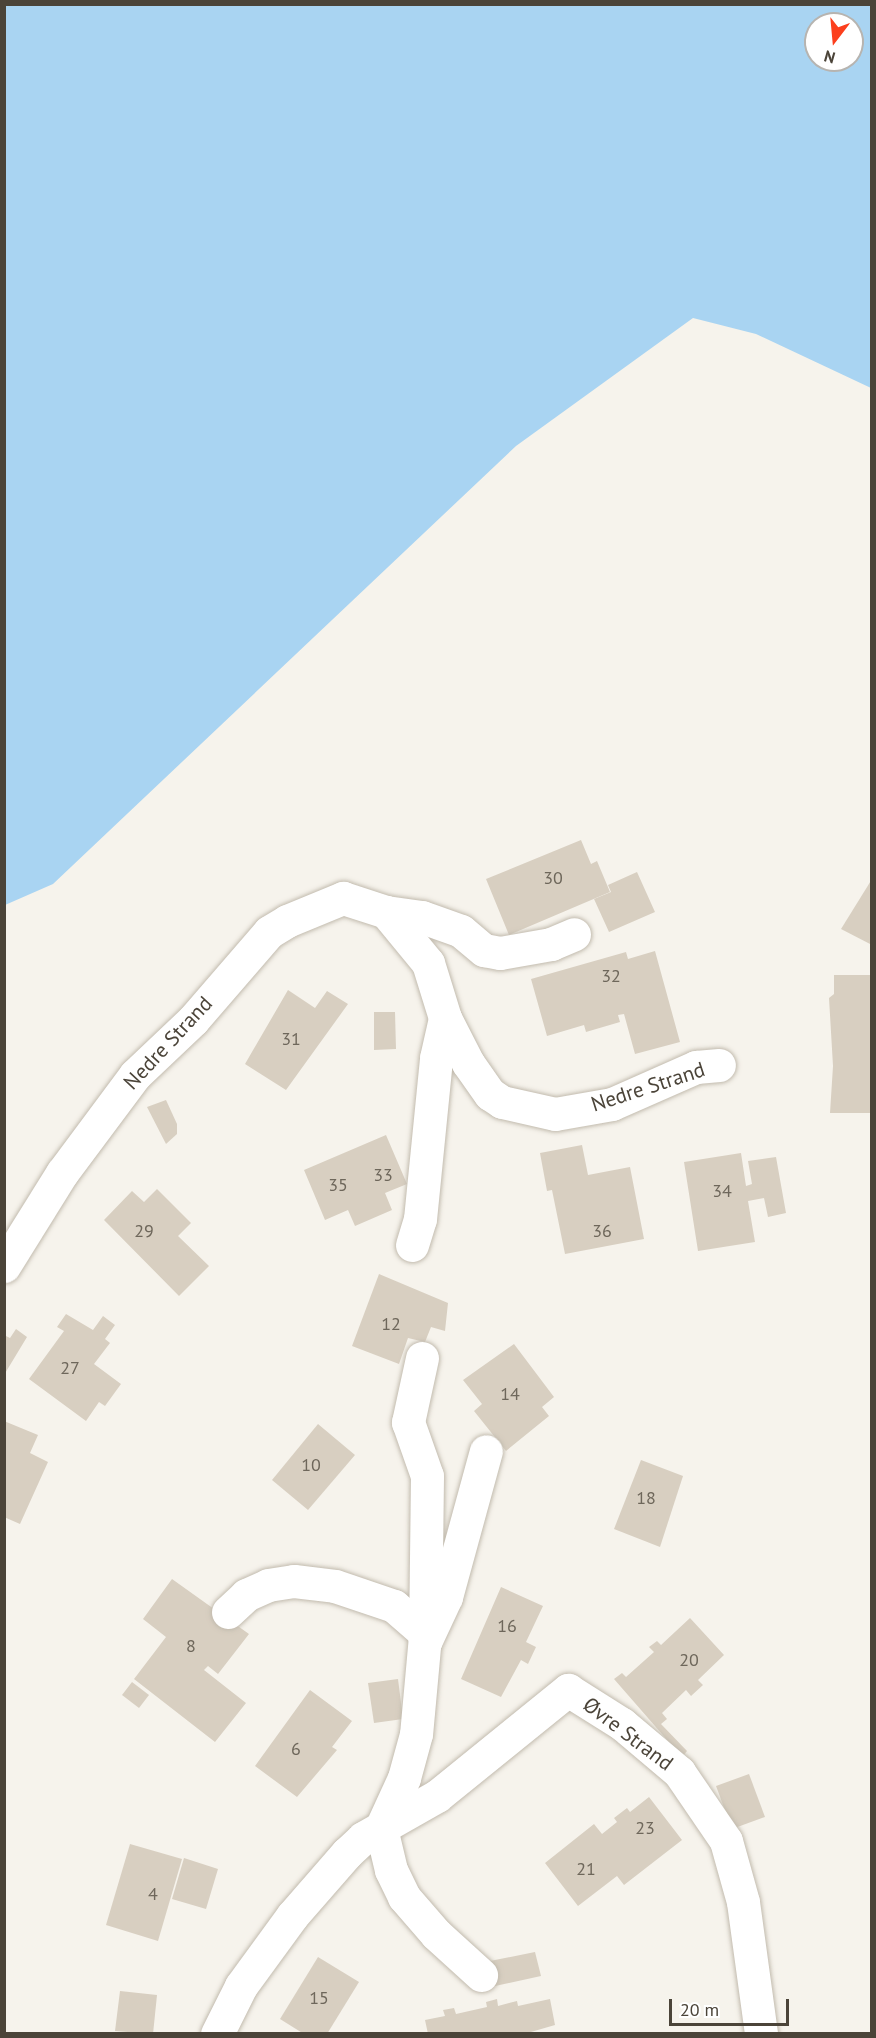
<!DOCTYPE html>
<meta charset="utf-8">
<style>
body{margin:0}
#map{position:relative;width:876px;height:2038px;overflow:hidden;background:#f6f3ec;font-family:"PT Sans",sans-serif}
div>[style]{position:absolute}
.water>*{inset:0;background:#a9d4f2}
.building>*{inset:0;background:#d8cfc1}
.roads{filter:drop-shadow(0 0 2px #c2bbae) drop-shadow(0 0 2px #c2bbae)}
.minor>*{height:33px;margin:-16.5px;padding:0 16.5px;transform-origin:16.5px;border-radius:16.5px;background:#fff}
span{translate:-50% -50%;white-space:nowrap;text-align:center;line-height:1.15;-webkit-text-stroke:4.5px #fff;paint-order:stroke}
.number-label{font-size:18px;color:#6e675b}
.number-label span{-webkit-text-stroke-width:0}
.street-label{font-size:21px;color:#4b4439}
.frame{position:absolute;inset:0;border:6px solid #4b4439;pointer-events:none}
.north{position:absolute;left:804px;top:12px;width:60px;height:60px;box-sizing:border-box;background:#fff;border:2px solid #b7b4b0;border-radius:50%;rotate:196deg;font-size:16px;font-weight:700;line-height:24px;text-align:center;color:#4b4439}
.north::after{content:'';display:block;margin:auto;width:21px;height:27px;background:#fc3f1d;clip-path:polygon(50% 0,100% 100%,50% 72%,0 100%)}
.scale{position:absolute;left:669px;top:1999px;width:120px;height:27px;box-sizing:border-box;border:3px solid #4b4439;border-top:0;padding-left:8px;font-size:18px;line-height:21px;white-space:nowrap;color:#4b4439;-webkit-text-stroke:4px #fff;paint-order:stroke}
</style>
<div id="map">
<div class="water">
<i style="clip-path:polygon(evenodd,5px 4px,871px 5px,871px 388px,756px 334px,693px 318px,516px 446px,53px 884px,5px 905px,5px 4px,816px 24px,852px 24px,852px 60px,816px 60px,816px 24px)"></i>
</div>
<div class="building">
<i style="clip-path:polygon(581px 840px,591px 864px,597px 861px,610px 892px,509px 935px,486px 879px)"></i>
<i style="clip-path:polygon(637px 872px,655px 912px,609px 932px,594px 899px,611px 892px,608px 885px)"></i>
<i style="clip-path:polygon(872px 879px,872px 945px,841px 929px)"></i>
<i style="clip-path:polygon(655px 951px,680px 1042px,635px 1054px,624px 1014px,618px 1015px,620px 1022px,586px 1032px,584px 1025px,547px 1036px,531px 979px,626px 952px,628px 959px)"></i>
<i style="clip-path:polygon(834px 975px,872px 975px,872px 1113px,830px 1113px,833px 1066px,829px 998px,834px 994px)"></i>
<i style="clip-path:polygon(288px 990px,315px 1008px,327px 991px,348px 1004px,286px 1090px,245px 1064px)"></i>
<i style="clip-path:polygon(374px 1012px,395px 1012px,396px 1049px,374px 1050px)"></i>
<i style="clip-path:polygon(166px 1100px,177px 1124px,177px 1134px,166px 1144px,147px 1107px)"></i>
<i style="clip-path:polygon(386px 1135px,407px 1184px,385px 1193px,392px 1210px,355px 1226px,348px 1210px,325px 1220px,304px 1170px)"></i>
<i style="clip-path:polygon(582px 1145px,588px 1175px,630px 1167px,644px 1239px,565px 1254px,552px 1190px,547px 1191px,540px 1153px)"></i>
<i style="clip-path:polygon(741px 1153px,746px 1186px,752px 1184px,748px 1161px,776px 1157px,786px 1213px,768px 1217px,764px 1198px,748px 1201px,755px 1242px,698px 1251px,684px 1162px)"></i>
<i style="clip-path:polygon(157px 1189px,191px 1223px,178px 1236px,209px 1266px,179px 1296px,104px 1220px,132px 1191px,144px 1202px)"></i>
<i style="clip-path:polygon(379px 1274px,448px 1303px,445px 1331px,431px 1327px,425px 1342px,408px 1338px,399px 1364px,352px 1346px)"></i>
<i style="clip-path:polygon(66px 1314px,93px 1330px,103px 1316px,115px 1325px,105px 1339px,110px 1343px,94px 1364px,121px 1384px,105px 1406px,99px 1402px,86px 1421px,29px 1379px,64px 1331px,57px 1327px)"></i>
<i style="clip-path:polygon(16px 1329px,27px 1337px,4px 1375px,4px 1335px,10px 1338px)"></i>
<i style="clip-path:polygon(514px 1344px,554px 1397px,542px 1407px,549px 1416px,506px 1451px,474px 1411px,482px 1404px,463px 1380px)"></i>
<i style="clip-path:polygon(4px 1421px,38px 1435px,30px 1453px,48px 1462px,20px 1524px,4px 1517px)"></i>
<i style="clip-path:polygon(318px 1424px,355px 1455px,308px 1510px,272px 1480px)"></i>
<i style="clip-path:polygon(641px 1460px,683px 1476px,660px 1547px,614px 1529px)"></i>
<i style="clip-path:polygon(172px 1579px,249px 1634px,218px 1674px,208px 1666px,204px 1670px,246px 1703px,215px 1742px,134px 1679px,166px 1637px,143px 1619px)"></i>
<i style="clip-path:polygon(501px 1587px,543px 1606px,526px 1642px,536px 1647px,528px 1664px,521px 1660px,501px 1697px,461px 1679px)"></i>
<i style="clip-path:polygon(690px 1618px,724px 1655px,698px 1680px,703px 1685px,691px 1696px,686px 1690px,662px 1713px,667px 1719px,661px 1724px,687px 1751px,682px 1757px,614px 1679px,622px 1673px,626px 1677px,654px 1652px,649px 1647px,657px 1641px,661px 1645px)"></i>
<i style="clip-path:polygon(398px 1679px,403px 1719px,374px 1723px,368px 1683px)"></i>
<i style="clip-path:polygon(132px 1682px,149px 1695px,139px 1708px,122px 1695px)"></i>
<i style="clip-path:polygon(310px 1690px,352px 1721px,332px 1747px,337px 1750px,297px 1797px,255px 1766px)"></i>
<i style="clip-path:polygon(749px 1774px,765px 1817px,732px 1829px,716px 1786px)"></i>
<i style="clip-path:polygon(649px 1797px,682px 1840px,624px 1885px,617px 1876px,578px 1906px,545px 1863px,594px 1824px,602px 1834px,617px 1822px,614px 1818px,627px 1808px,630px 1812px)"></i>
<i style="clip-path:polygon(130px 1844px,182px 1859px,158px 1941px,106px 1925px)"></i>
<i style="clip-path:polygon(184px 1858px,218px 1869px,206px 1909px,172px 1899px)"></i>
<i style="clip-path:polygon(535px 1952px,541px 1976px,495px 1986px,490px 1961px)"></i>
<i style="clip-path:polygon(318px 1957px,359px 1982px,327px 2034px,304px 2034px,280px 2019px)"></i>
<i style="clip-path:polygon(120px 1991px,157px 1995px,153px 2034px,115px 2031px)"></i>
<i style="clip-path:polygon(497px 1999px,498px 2006px,517px 2001px,518px 2006px,550px 1999px,555px 2025px,524px 2034px,428px 2034px,425px 2020px,445px 2016px,443px 2010px,454px 2008px,456px 2014px,487px 2007px,486px 2002px)"></i>
</div>
<div class="roads">
<div class="minor">
<i style="left:386px;top:912px;width:66px;rotate:50.5deg"></i>
<i style="left:428px;top:963px;width:58px;rotate:72.8deg"></i>
<i style="left:445px;top:1018px;width:51px;rotate:62.9deg"></i>
<i style="left:468px;top:1063px;width:38px;rotate:55deg"></i>
<i style="left:490px;top:1094px;width:14px;rotate:34deg"></i>
<i style="left:502px;top:1102px;width:54px;rotate:12.8deg"></i>
<i style="left:555px;top:1114px;width:58px;rotate:-10deg"></i>
<i style="left:612px;top:1104px;width:92px;rotate:-23.8deg"></i>
<i style="left:696px;top:1067px;width:23px;rotate:-5deg"></i>
<i style="left:412px;top:1245px;width:27px;rotate:-73deg"></i>
<i style="left:420px;top:1219px;width:162px;rotate:-84.3deg"></i>
<i style="left:436px;top:1058px;width:41px;rotate:-77.3deg"></i>
<i style="left:4px;top:1266px;width:110px;rotate:-58.1deg"></i>
<i style="left:62px;top:1173px;width:122px;rotate:-53.3deg"></i>
<i style="left:135px;top:1075px;width:80px;rotate:-43.5deg"></i>
<i style="left:193px;top:1020px;width:116px;rotate:-49.2deg"></i>
<i style="left:269px;top:932px;width:21px;rotate:-31deg"></i>
<i style="left:287px;top:921px;width:61px;rotate:-22.3deg"></i>
<i style="left:343px;top:898px;width:45px;rotate:18deg"></i>
<i style="left:386px;top:912px;width:36px;rotate:8deg"></i>
<i style="left:422px;top:917px;width:41px;rotate:19.7deg"></i>
<i style="left:461px;top:931px;width:30px;rotate:40deg"></i>
<i style="left:484px;top:950px;width:16px;rotate:11deg"></i>
<i style="left:500px;top:953px;width:52px;rotate:-10deg"></i>
<i style="left:551px;top:944px;width:25px;rotate:-23deg"></i>
<i style="left:422px;top:1358px;width:66px;rotate:102.3deg"></i>
<i style="left:408px;top:1422px;width:57px;rotate:70.6deg"></i>
<i style="left:427px;top:1476px;width:160px;rotate:90.7deg"></i>
<i style="left:425px;top:1636px;width:98px;rotate:95.2deg"></i>
<i style="left:416px;top:1734px;width:46px;rotate:105.3deg"></i>
<i style="left:404px;top:1778px;width:55px;rotate:114.7deg"></i>
<i style="left:381px;top:1828px;width:43px;rotate:76.6deg"></i>
<i style="left:391px;top:1870px;width:30px;rotate:64deg"></i>
<i style="left:404px;top:1897px;width:49px;rotate:49.1deg"></i>
<i style="left:436px;top:1934px;width:61px;rotate:42.3deg"></i>
<i style="left:228px;top:1612px;width:25px;rotate:-43deg"></i>
<i style="left:246px;top:1595px;width:24px;rotate:-24deg"></i>
<i style="left:268px;top:1585px;width:26px;rotate:-9deg"></i>
<i style="left:294px;top:1581px;width:41px;rotate:7deg"></i>
<i style="left:335px;top:1586px;width:62px;rotate:18.7deg"></i>
<i style="left:394px;top:1606px;width:40px;rotate:41deg"></i>
<i style="left:424px;top:1632px;width:10px;rotate:84deg"></i>
<i style="left:425px;top:1642px;width:50px;rotate:-65deg"></i>
<i style="left:446px;top:1597px;width:151px;rotate:-74.7deg"></i>
<i style="left:217px;top:2034px;width:54px;rotate:-63.4deg"></i>
<i style="left:241px;top:1986px;width:87px;rotate:-53.9deg"></i>
<i style="left:292px;top:1916px;width:84px;rotate:-48.9deg"></i>
<i style="left:347px;top:1853px;width:22px;rotate:-43deg"></i>
<i style="left:363px;top:1838px;width:85px;rotate:-29.6deg"></i>
<i style="left:437px;top:1796px;width:169px;rotate:-39deg"></i>
<i style="left:568px;top:1690px;width:64px;rotate:32.2deg"></i>
<i style="left:622px;top:1724px;width:75px;rotate:40.1deg"></i>
<i style="left:679px;top:1772px;width:83px;rotate:55.7deg"></i>
<i style="left:726px;top:1841px;width:63px;rotate:74.4deg"></i>
<i style="left:743px;top:1902px;width:133px;rotate:82.2deg"></i>
</div>
</div>
<div class="number-label">
<span style="left:553px;top:878px">30</span>
<span style="left:611px;top:976px">32</span>
<span style="left:291px;top:1039px">31</span>
<span style="left:383px;top:1175px">33</span>
<span style="left:338px;top:1185px">35</span>
<span style="left:722px;top:1191px">34</span>
<span style="left:144px;top:1231px">29</span>
<span style="left:602px;top:1231px">36</span>
<span style="left:391px;top:1324px">12</span>
<span style="left:70px;top:1368px">27</span>
<span style="left:510px;top:1394px">14</span>
<span style="left:311px;top:1465px">10</span>
<span style="left:646px;top:1498px">18</span>
<span style="left:507px;top:1626px">16</span>
<span style="left:191px;top:1646px">8</span>
<span style="left:689px;top:1660px">20</span>
<span style="left:296px;top:1749px">6</span>
<span style="left:645px;top:1828px">23</span>
<span style="left:586px;top:1869px">21</span>
<span style="left:153px;top:1894px">4</span>
<span style="left:319px;top:1998px">15</span>
</div>
<div class="street-label">
<span style="left:168px;top:1043px;rotate:-47deg">Nedre Strand</span>
<span style="left:648px;top:1087px;rotate:-18deg">Nedre Strand</span>
<span style="left:628px;top:1734px;rotate:37deg">Øvre Strand</span>
</div>
<div class="frame"></div>
<div class="north">N</div>
<div class="scale">20 m</div>
</div>
